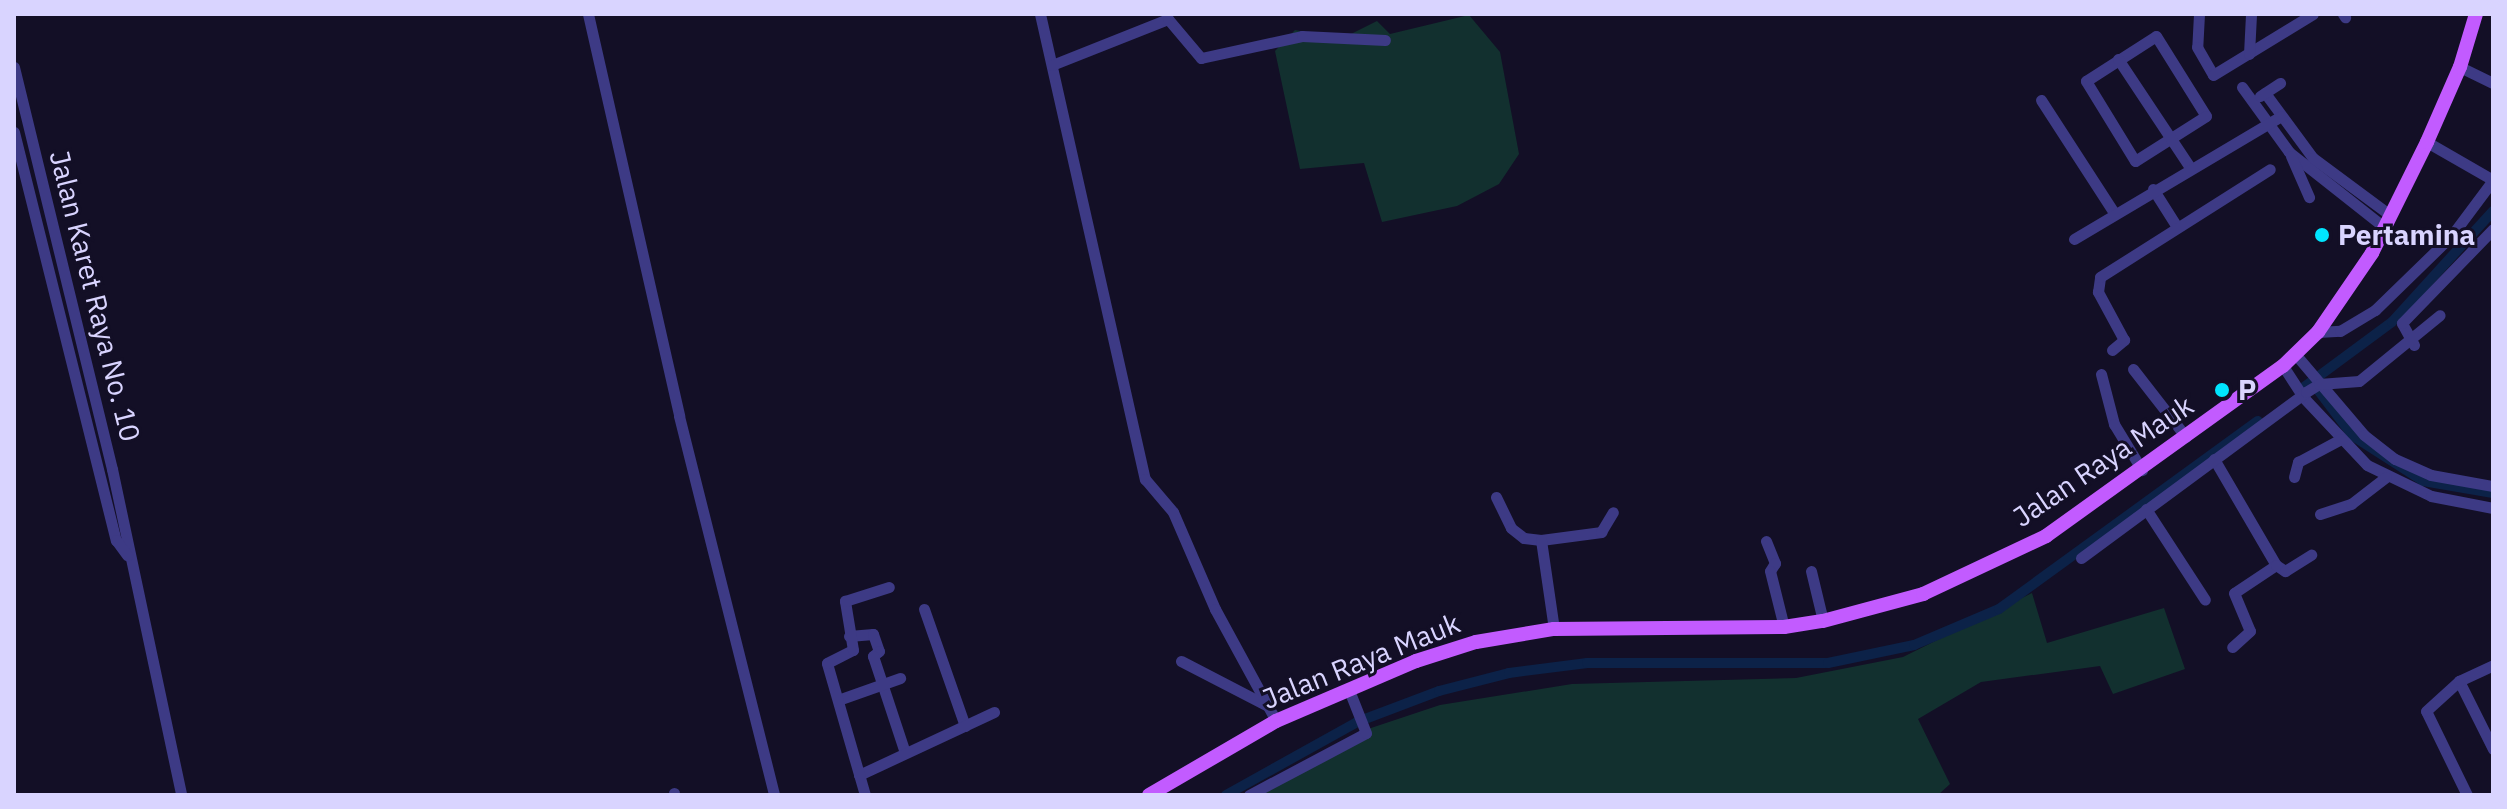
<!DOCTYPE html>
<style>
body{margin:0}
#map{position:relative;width:2507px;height:809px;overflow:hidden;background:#130f26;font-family:"IBM Plex Sans",sans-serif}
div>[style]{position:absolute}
.green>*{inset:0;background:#12302f}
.canal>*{height:10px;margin:-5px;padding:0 5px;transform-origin:5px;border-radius:5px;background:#0c2248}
.minor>*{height:11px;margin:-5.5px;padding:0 5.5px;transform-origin:5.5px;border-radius:5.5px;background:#3d3a85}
.major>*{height:14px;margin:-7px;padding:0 7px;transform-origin:7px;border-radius:7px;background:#c25bff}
.dots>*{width:22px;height:22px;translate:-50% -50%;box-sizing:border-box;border:4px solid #130f26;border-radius:50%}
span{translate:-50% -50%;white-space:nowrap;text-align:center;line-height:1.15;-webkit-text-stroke:6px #130f26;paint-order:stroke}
.poi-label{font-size:28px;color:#d9d4ff;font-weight:700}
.left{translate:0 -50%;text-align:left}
.street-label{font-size:28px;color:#d9d4ff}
.frame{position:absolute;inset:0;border:16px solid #d9d4ff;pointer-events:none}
</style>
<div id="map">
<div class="green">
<i style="clip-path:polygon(1469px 15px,1500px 52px,1519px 154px,1499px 184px,1457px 206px,1382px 222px,1364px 163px,1300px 169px,1275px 51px,1295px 30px,1341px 39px,1377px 21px,1390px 34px)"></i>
<i style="clip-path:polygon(2032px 593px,2047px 643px,2164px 608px,2185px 669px,2113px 694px,2100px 666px,1981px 682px,1918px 719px,1950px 784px,1938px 795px,1254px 795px,1365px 730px,1440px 705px,1572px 684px,1796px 678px,1903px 657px)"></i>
</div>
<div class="canal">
<i style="left:2312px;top:382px;width:68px;rotate:52.8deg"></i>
<i style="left:2353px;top:436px;width:83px;rotate:32.7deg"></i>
<i style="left:2423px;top:481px;width:71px;rotate:9.7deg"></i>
<i style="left:2300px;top:390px;width:114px;rotate:-36.5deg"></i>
<i style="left:2392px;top:322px;width:150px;rotate:-47.7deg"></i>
<i style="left:1226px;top:795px;width:150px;rotate:-29.1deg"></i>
<i style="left:1357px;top:722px;width:88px;rotate:-20.7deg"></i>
<i style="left:1439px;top:691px;width:72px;rotate:-14.4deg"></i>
<i style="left:1509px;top:673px;width:79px;rotate:-7.3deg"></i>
<i style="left:1587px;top:663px;width:241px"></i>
<i style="left:1828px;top:663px;width:88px;rotate:-11.8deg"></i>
<i style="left:1914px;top:645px;width:92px;rotate:-23deg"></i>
<i style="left:1999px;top:609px;width:320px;rotate:-36deg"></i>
</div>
<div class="minor">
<i style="left:588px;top:14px;width:412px;rotate:77.2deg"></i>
<i style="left:679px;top:416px;width:391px;rotate:75.9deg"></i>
<i style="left:1040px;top:14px;width:477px;rotate:77.3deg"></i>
<i style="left:1145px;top:479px;width:43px;rotate:49.7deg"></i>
<i style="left:1173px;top:512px;width:106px;rotate:66.6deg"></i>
<i style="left:1215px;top:609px;width:128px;rotate:61.4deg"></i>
<i style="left:2199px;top:14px;width:33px;rotate:93deg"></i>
<i style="left:2197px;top:47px;width:32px;rotate:60deg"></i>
<i style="left:2213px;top:75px;width:117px;rotate:-31.4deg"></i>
<i style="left:2343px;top:14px;width:4px;rotate:56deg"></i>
<i style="left:2156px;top:36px;width:94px;rotate:58deg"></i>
<i style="left:2206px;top:116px;width:84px;rotate:147.6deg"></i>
<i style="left:2135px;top:161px;width:94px;rotate:-121.5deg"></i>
<i style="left:2086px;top:81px;width:83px;rotate:-32.7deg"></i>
<i style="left:2249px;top:54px;width:40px;rotate:-87.1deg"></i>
<i style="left:2118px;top:59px;width:128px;rotate:56.4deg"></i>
<i style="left:1052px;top:65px;width:125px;rotate:-21.6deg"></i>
<i style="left:1168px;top:19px;width:51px;rotate:49.8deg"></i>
<i style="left:1201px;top:58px;width:103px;rotate:-12.3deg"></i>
<i style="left:1302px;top:36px;width:83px;rotate:2.8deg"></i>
<i style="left:14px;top:67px;width:414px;rotate:76.3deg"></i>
<i style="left:112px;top:469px;width:333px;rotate:78deg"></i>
<i style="left:2460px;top:67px;width:37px;rotate:26deg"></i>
<i style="left:2242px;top:87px;width:80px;rotate:54.1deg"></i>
<i style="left:2289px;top:152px;width:121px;rotate:38.3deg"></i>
<i style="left:2265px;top:93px;width:81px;rotate:53.6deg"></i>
<i style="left:2313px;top:158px;width:96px;rotate:36.5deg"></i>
<i style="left:2260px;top:96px;width:24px;rotate:-33deg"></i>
<i style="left:2041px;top:100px;width:135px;rotate:57.1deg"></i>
<i style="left:14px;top:132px;width:421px;rotate:76deg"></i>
<i style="left:116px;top:540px;width:19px;rotate:54deg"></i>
<i style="left:2291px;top:156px;width:45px;rotate:66.3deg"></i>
<i style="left:2153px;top:189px;width:45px;rotate:57.7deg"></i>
<i style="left:2074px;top:239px;width:241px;rotate:-30.7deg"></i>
<i style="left:2318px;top:332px;width:22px;rotate:-3deg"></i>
<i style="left:2340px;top:331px;width:41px;rotate:-31deg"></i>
<i style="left:2375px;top:310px;width:107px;rotate:-44.2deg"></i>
<i style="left:2452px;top:235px;width:69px;rotate:-53.3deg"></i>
<i style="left:2493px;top:180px;width:76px;rotate:-150.1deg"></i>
<i style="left:2414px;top:345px;width:25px;rotate:-119deg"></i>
<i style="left:2402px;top:323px;width:131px;rotate:-45.9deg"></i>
<i style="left:2112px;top:350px;width:16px;rotate:-40deg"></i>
<i style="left:2124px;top:340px;width:55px;rotate:-118.4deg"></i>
<i style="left:2098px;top:292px;width:15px;rotate:-82deg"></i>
<i style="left:2100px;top:277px;width:201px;rotate:-32.4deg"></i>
<i style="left:2296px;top:355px;width:105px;rotate:49.6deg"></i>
<i style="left:2364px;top:435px;width:39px;rotate:38deg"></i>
<i style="left:2395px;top:459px;width:39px;rotate:24deg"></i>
<i style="left:2431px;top:475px;width:63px;rotate:10.1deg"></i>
<i style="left:2283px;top:366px;width:37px;rotate:57deg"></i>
<i style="left:2303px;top:397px;width:93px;rotate:46.7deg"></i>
<i style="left:2367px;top:465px;width:71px;rotate:25.8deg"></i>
<i style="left:2431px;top:496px;width:63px;rotate:11deg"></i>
<i style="left:2133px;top:369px;width:86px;rotate:52.1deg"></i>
<i style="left:2101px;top:374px;width:52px;rotate:75.4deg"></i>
<i style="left:2114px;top:424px;width:54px;rotate:58.7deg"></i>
<i style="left:2214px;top:459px;width:123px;rotate:59.7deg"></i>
<i style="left:2276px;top:565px;width:50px;rotate:146.3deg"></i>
<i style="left:2234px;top:593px;width:41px;rotate:67.2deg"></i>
<i style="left:2250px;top:631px;width:24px;rotate:138deg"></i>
<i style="left:2294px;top:477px;width:16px;rotate:-75deg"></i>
<i style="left:2298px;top:462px;width:49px;rotate:-28.1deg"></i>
<i style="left:1496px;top:497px;width:34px;rotate:64deg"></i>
<i style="left:1511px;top:528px;width:16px;rotate:38deg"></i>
<i style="left:1524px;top:538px;width:17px;rotate:7deg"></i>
<i style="left:1541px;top:540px;width:61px;rotate:-7.6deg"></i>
<i style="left:1601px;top:532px;width:23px;rotate:-59deg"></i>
<i style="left:2146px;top:509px;width:108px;rotate:57deg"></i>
<i style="left:2320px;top:514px;width:33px;rotate:-18deg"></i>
<i style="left:2351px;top:504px;width:44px;rotate:-37.6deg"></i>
<i style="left:1541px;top:540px;width:90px;rotate:81.7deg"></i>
<i style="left:1766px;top:541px;width:24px;rotate:68deg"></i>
<i style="left:1775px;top:563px;width:9px;rotate:122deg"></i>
<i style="left:1770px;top:571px;width:58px;rotate:76deg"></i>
<i style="left:2081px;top:558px;width:280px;rotate:-36.4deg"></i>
<i style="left:2306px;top:392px;width:15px;rotate:-32deg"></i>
<i style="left:2319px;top:384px;width:40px;rotate:-4.3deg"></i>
<i style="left:2359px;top:381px;width:104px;rotate:-39.2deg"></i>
<i style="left:2276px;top:565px;width:11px;rotate:34deg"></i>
<i style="left:2285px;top:571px;width:31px;rotate:-32deg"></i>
<i style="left:1811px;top:571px;width:51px;rotate:76.5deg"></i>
<i style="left:924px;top:609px;width:124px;rotate:70.7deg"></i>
<i style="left:849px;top:636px;width:24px;rotate:-5deg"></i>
<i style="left:873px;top:634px;width:18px;rotate:71deg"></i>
<i style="left:879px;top:651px;width:8px;rotate:140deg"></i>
<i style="left:873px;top:656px;width:102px;rotate:71.7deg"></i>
<i style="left:1181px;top:661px;width:96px;rotate:27.4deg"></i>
<i style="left:2459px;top:681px;width:76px;rotate:63.4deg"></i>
<i style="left:838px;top:700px;width:66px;rotate:-19.5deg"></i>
<i style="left:859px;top:775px;width:149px;rotate:-25deg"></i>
<i style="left:674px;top:793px;width:2px;rotate:90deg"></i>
<i style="left:865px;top:795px;width:137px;rotate:-106.1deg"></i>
<i style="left:827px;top:663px;width:29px;rotate:-27deg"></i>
<i style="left:853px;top:650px;width:50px;rotate:-99.3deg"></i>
<i style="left:845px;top:601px;width:46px;rotate:-17.7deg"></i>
<i style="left:1249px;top:795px;width:132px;rotate:-27.9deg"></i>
<i style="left:1366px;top:733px;width:46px;rotate:-111.6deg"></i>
<i style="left:2467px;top:795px;width:93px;rotate:-116deg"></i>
<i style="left:2426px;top:711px;width:45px;rotate:-42.3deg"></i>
<i style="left:2459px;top:681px;width:38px;rotate:-25deg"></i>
</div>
<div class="major">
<i style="left:1149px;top:795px;width:147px;rotate:-30.2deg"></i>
<i style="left:1276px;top:721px;width:152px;rotate:-23.2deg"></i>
<i style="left:1416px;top:661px;width:63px;rotate:-17.6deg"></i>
<i style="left:1476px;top:642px;width:79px;rotate:-9.5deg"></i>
<i style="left:1554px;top:629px;width:230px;rotate:-0.5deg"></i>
<i style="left:1784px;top:627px;width:39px;rotate:-9deg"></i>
<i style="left:1823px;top:621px;width:104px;rotate:-15.1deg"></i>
<i style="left:1923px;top:594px;width:136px;rotate:-25.2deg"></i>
<i style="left:2046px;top:536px;width:292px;rotate:-35.7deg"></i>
<i style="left:2283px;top:366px;width:49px;rotate:-44.2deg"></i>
<i style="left:2318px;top:332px;width:96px;rotate:-55.6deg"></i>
<i style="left:2372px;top:253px;width:124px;rotate:-63.6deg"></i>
<i style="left:2427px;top:142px;width:82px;rotate:-66.3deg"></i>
<i style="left:2460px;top:67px;width:55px;rotate:-73.2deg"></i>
</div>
<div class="dots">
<i style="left:2322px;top:235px;background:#00e5ff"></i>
<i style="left:2222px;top:390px;background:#00e5ff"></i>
</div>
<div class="poi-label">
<span class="left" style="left:2338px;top:235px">Pertamina</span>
<span class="left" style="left:2238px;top:390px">P</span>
</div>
<div class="street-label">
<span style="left:95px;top:296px;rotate:76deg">Jalan Karet Raya No. 10</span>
<span style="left:2103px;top:461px;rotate:-34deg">Jalan Raya Mauk</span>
<span style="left:1361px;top:661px;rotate:-22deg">Jalan Raya Mauk</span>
</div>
<div class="frame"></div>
</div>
